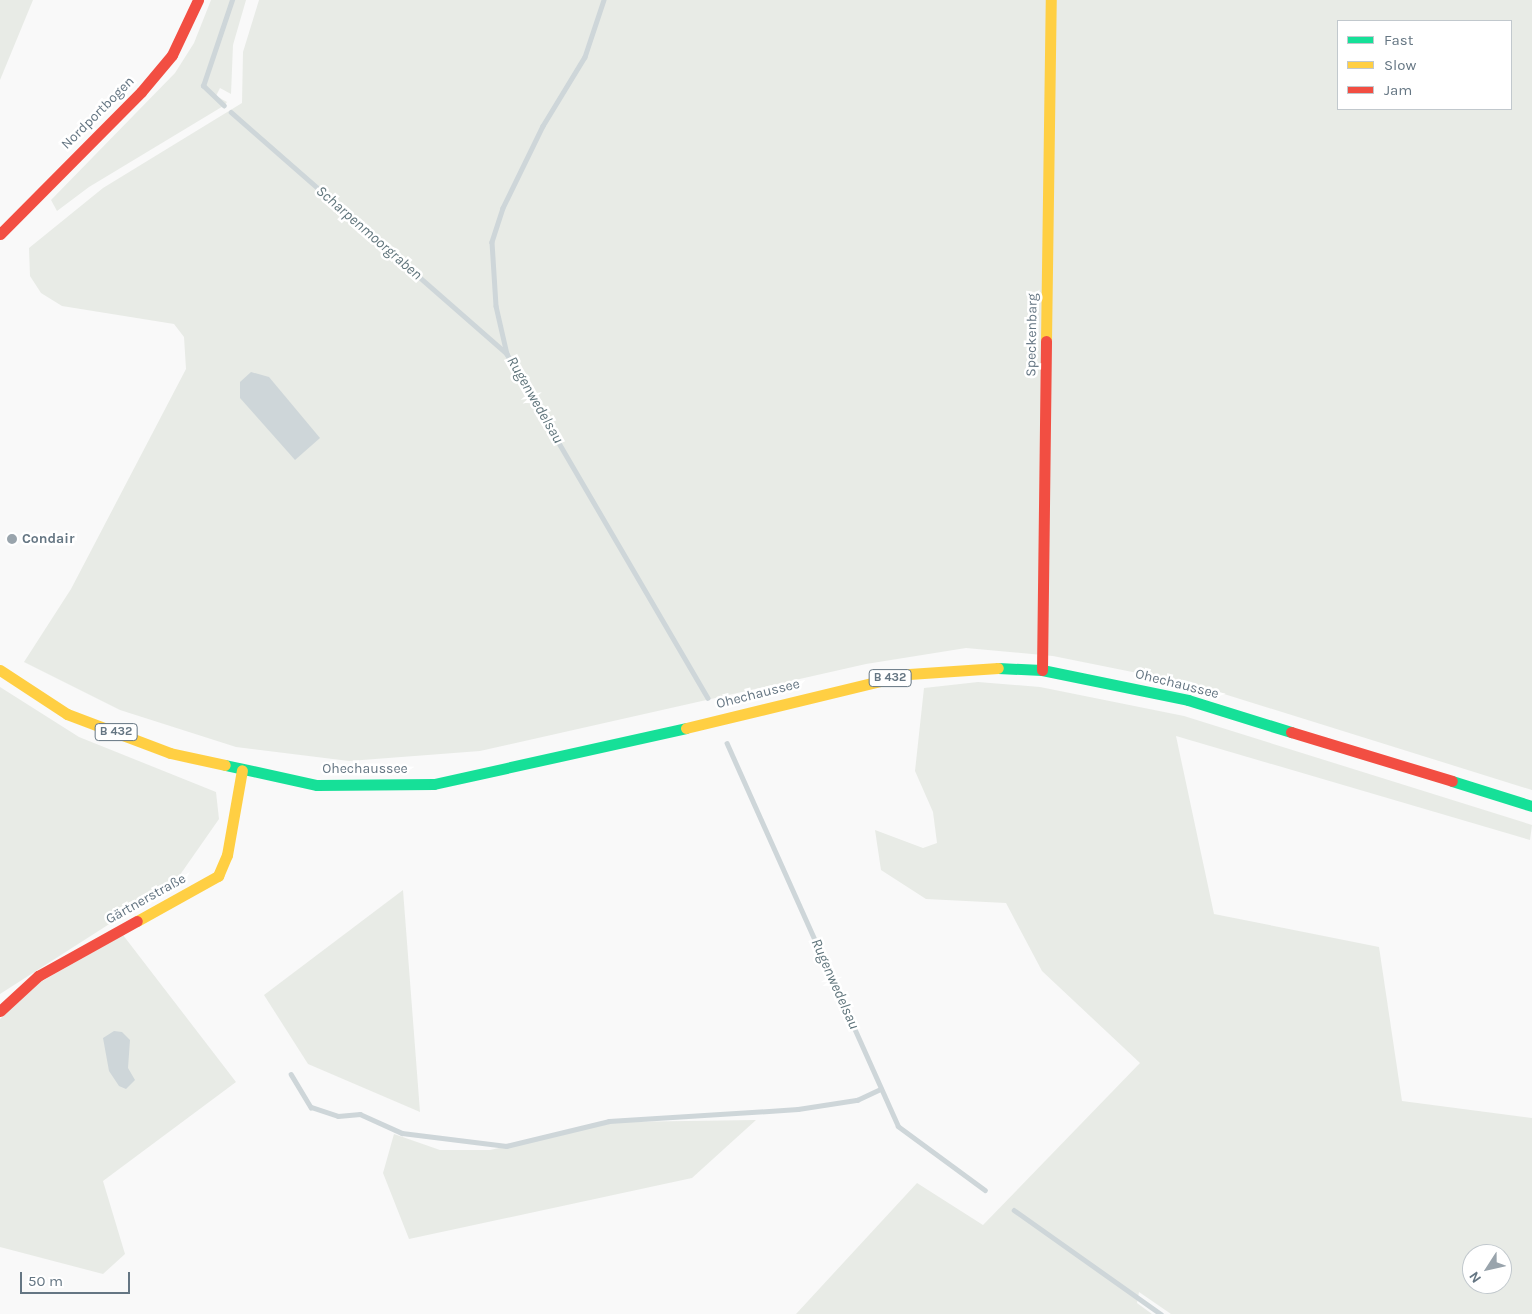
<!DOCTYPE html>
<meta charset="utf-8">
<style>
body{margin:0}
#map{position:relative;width:1532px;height:1314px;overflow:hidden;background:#f9f9f9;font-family:Karla,sans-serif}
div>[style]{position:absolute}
.green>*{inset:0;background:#e8ebe6}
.water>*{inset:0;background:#ced6d9}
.stream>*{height:4.5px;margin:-2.25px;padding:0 2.25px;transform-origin:2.25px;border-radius:2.25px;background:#ced6d9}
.fast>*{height:11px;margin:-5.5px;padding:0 5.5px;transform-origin:5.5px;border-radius:5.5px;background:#16e098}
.slow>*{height:11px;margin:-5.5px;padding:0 5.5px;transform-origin:5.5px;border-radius:5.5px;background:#ffcf43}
.jam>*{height:11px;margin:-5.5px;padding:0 5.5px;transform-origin:5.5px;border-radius:5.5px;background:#f24e42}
.dots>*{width:14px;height:14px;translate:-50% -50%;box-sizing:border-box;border:2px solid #fff;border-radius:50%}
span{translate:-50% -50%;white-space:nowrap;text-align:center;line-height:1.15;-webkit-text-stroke:5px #fff;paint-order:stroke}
.shield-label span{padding:1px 4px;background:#fff;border:1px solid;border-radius:4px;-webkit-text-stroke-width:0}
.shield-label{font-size:12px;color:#657683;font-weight:700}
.street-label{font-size:14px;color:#657683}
.poi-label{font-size:14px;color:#657683;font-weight:700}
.left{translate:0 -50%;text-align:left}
.water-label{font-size:15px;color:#60757c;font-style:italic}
.legend{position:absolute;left:1337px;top:20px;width:175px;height:90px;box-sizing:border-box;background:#fff;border:1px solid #c1c8cd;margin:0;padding:6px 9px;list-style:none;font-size:15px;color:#657683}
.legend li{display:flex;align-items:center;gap:10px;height:25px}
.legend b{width:25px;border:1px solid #c1c8cd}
.north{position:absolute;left:1462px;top:1244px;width:50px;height:50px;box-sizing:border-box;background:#fff;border:1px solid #c1c8cd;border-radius:50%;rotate:235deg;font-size:14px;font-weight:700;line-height:20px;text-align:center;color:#657683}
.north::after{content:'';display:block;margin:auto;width:18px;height:22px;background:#99a4ac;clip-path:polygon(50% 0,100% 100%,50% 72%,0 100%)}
.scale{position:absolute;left:20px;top:1272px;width:110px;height:22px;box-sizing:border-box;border:2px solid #657683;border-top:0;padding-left:6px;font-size:15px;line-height:18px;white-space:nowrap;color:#657683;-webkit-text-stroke:4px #fff;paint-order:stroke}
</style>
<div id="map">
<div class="green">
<i style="clip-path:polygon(0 0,33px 0,0 80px)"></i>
<i style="clip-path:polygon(211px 0,246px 0,233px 45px,231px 94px,220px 88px,216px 96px,227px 102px,225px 105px,89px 187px,57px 211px,51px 200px,175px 73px,194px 43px)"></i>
<i style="clip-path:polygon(evenodd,259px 0,1532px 0,1532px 790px,1192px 684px,1053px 656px,966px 648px,866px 664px,480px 751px,349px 761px,236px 747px,120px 710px,24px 662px,71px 589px,186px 369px,184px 337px,174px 324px,62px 306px,41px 293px,30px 276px,29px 248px,103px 188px,242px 103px,243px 52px,259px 0,1338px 21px,1511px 21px,1511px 109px,1338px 109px,1338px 21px)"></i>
<i style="clip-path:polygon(evenodd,978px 682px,1040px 687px,1184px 716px,1532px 825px,1530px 840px,1176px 736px,1214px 914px,1379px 947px,1402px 1101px,1532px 1118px,1532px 1314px,1171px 1314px,1139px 1292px,1137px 1303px,1152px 1314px,796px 1314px,917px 1183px,983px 1225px,1140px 1063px,1042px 971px,1006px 903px,926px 899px,881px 870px,875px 830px,923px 848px,937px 843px,933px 812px,915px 771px,924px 688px,978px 682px,1472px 1254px,1502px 1254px,1502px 1284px,1472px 1284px,1472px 1254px)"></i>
<i style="clip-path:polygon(0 687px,79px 737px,216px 792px,219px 819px,175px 882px,0 994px)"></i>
<i style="clip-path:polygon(403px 890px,420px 1112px,308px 1064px,264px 995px)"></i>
<i style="clip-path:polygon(123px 935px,236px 1082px,103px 1181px,125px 1254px,103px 1274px,0 1247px,0 1019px,37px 984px)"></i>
<i style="clip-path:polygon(756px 1120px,692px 1178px,409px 1239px,383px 1173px,394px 1134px,440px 1150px,490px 1150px,617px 1122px)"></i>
</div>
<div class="water">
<i style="clip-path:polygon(251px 372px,269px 377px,320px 438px,295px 460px,240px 398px,240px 382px)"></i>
<i style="clip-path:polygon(114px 1031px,122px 1032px,130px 1040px,128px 1068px,135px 1080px,126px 1089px,119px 1086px,109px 1071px,103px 1038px)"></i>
</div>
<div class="stream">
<i style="left:604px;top:0;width:60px;rotate:108.4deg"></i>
<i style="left:585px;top:57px;width:81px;rotate:121.3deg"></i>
<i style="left:543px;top:126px;width:91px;rotate:116deg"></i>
<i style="left:503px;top:208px;width:36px;rotate:108deg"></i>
<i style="left:492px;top:242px;width:64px;rotate:86.4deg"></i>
<i style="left:496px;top:306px;width:49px;rotate:77.1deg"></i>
<i style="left:507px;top:354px;width:398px;rotate:59.7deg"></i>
<i style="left:224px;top:106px;width:29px;rotate:-136deg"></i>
<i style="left:203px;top:86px;width:91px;rotate:-71.4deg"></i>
<i style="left:231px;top:112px;width:366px;rotate:41.2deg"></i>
<i style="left:727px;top:743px;width:419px;rotate:65.9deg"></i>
<i style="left:898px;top:1126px;width:108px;rotate:36.3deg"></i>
<i style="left:291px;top:1074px;width:39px;rotate:59deg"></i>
<i style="left:311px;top:1107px;width:28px;rotate:18deg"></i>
<i style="left:338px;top:1116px;width:22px;rotate:-5deg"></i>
<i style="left:360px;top:1114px;width:46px;rotate:24.3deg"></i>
<i style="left:402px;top:1133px;width:105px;rotate:7.1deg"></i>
<i style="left:506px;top:1146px;width:106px;rotate:-13.6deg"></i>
<i style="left:609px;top:1121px;width:189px;rotate:-3.6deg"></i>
<i style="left:798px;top:1109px;width:60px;rotate:-8.7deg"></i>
<i style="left:857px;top:1100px;width:26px;rotate:-25deg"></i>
<i style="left:1014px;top:1210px;width:180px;rotate:35.3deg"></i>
</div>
<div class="fast">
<i style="left:998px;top:668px;width:44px;rotate:2.6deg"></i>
<i style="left:1042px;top:670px;width:149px;rotate:11.6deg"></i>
<i style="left:1188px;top:700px;width:108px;rotate:17.3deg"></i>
<i style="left:225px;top:765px;width:94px;rotate:12.3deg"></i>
<i style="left:317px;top:785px;width:117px;rotate:-0.5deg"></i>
<i style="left:434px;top:784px;width:258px;rotate:-12.5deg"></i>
<i style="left:1452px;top:781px;width:84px;rotate:17.4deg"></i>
</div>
<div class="slow">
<i style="left:1046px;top:341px;width:341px;rotate:-89.2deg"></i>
<i style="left:0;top:670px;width:80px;rotate:33.3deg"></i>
<i style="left:67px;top:714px;width:110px;rotate:20.7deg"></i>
<i style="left:170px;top:753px;width:56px;rotate:12.3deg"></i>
<i style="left:686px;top:728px;width:229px;rotate:-13.6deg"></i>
<i style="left:909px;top:674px;width:89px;rotate:-3.9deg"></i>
<i style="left:137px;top:921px;width:93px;rotate:-29.1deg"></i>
<i style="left:218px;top:876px;width:23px;rotate:-67deg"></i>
<i style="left:227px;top:855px;width:86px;rotate:-80deg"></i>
</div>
<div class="jam">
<i style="left:0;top:234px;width:200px;rotate:-45.2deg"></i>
<i style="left:141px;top:92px;width:48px;rotate:-50deg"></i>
<i style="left:172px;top:55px;width:61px;rotate:-64.7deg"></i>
<i style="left:1042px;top:670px;width:329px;rotate:-89.3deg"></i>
<i style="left:1291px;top:732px;width:168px;rotate:16.9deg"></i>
<i style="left:0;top:1011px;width:52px;rotate:-42.6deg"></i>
<i style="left:38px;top:976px;width:113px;rotate:-29.1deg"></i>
</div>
<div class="dots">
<i style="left:12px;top:539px;background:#99a4ac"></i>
</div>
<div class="shield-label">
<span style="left:890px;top:678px">B 432</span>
<span style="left:116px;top:732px">B 432</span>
</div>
<div class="street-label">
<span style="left:98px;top:113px;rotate:-45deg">Nordportbogen</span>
<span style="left:1032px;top:335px;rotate:-89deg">Speckenbarg</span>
<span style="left:1177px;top:684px;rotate:14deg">Ohechaussee</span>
<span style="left:758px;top:694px;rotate:-14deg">Ohechaussee</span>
<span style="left:365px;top:769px">Ohechaussee</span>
<span style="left:146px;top:899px;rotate:-29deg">Gärtnerstraße</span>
</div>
<div class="poi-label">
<span class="left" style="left:22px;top:539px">Condair</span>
</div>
<div class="water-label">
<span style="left:369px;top:233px;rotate:41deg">Scharpenmoorgraben</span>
<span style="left:535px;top:400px;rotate:60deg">Rugenwedelsau</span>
<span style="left:835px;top:984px;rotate:66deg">Rugenwedelsau</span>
</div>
<ul class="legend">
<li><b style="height:6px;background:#16e098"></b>Fast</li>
<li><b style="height:6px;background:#ffcf43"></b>Slow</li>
<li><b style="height:6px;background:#f24e42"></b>Jam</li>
</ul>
<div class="north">N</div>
<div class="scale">50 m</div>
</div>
